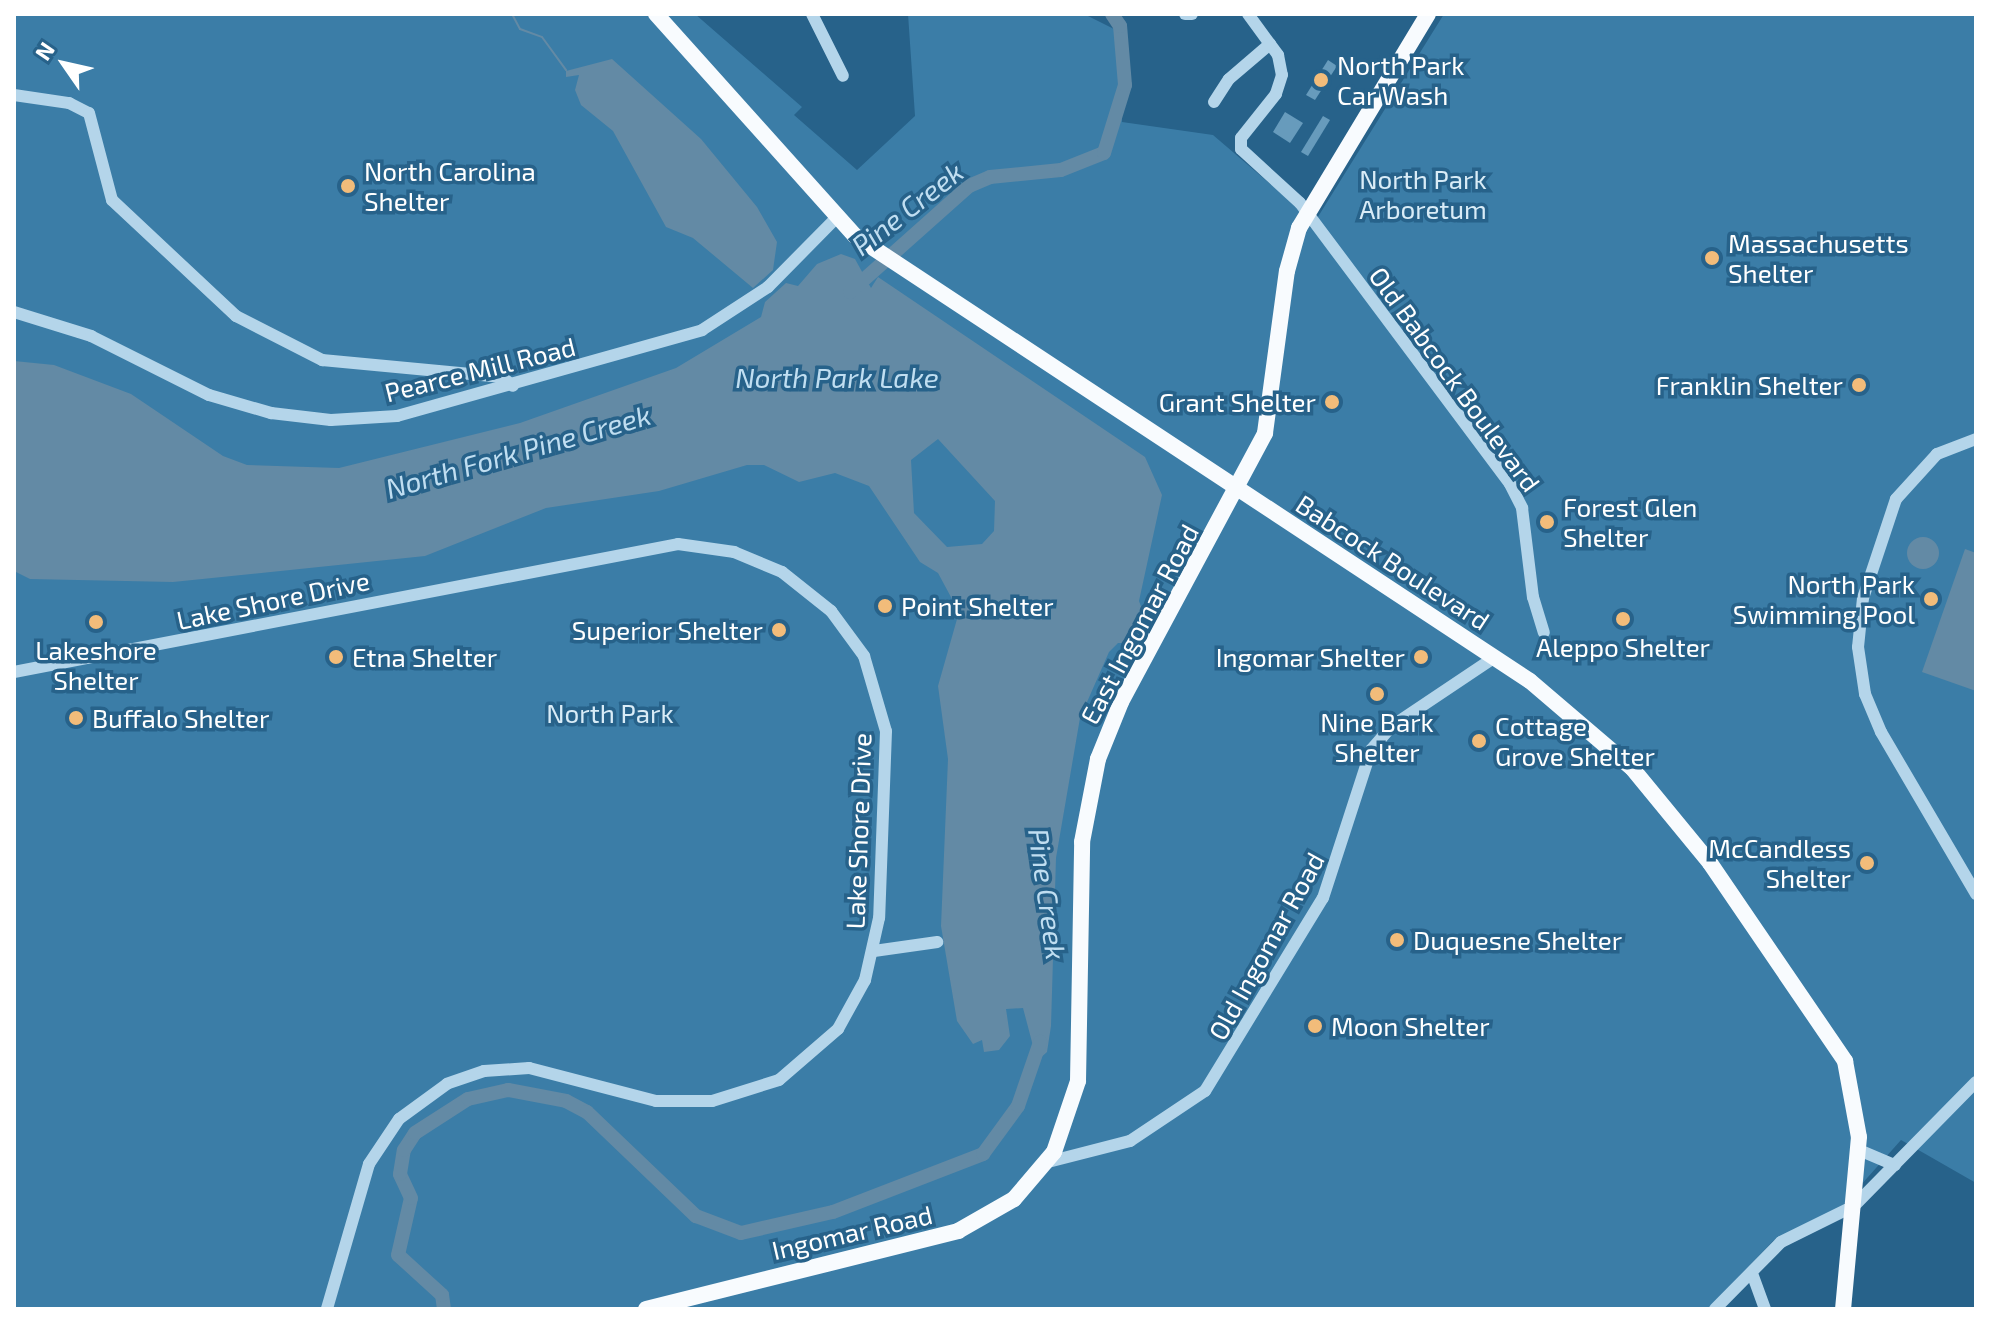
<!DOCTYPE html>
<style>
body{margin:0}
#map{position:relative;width:1990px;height:1323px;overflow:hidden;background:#27628a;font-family:"Exo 2",sans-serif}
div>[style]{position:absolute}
.green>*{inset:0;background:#3b7da7}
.water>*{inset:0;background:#638aa5}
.round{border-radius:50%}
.stream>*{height:2px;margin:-1px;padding:0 1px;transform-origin:1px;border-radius:1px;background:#638aa5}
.river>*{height:14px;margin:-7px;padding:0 7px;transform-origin:7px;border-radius:7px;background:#638aa5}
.building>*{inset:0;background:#679bbc}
.minor>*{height:12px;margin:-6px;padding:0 6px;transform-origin:6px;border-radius:6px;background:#b4d5ea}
.major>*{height:16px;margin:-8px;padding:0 8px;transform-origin:8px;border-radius:8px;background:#f8fbfe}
.dots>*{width:22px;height:22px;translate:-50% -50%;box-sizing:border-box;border:4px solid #27628a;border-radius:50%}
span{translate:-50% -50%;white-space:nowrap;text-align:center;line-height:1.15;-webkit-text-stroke:7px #27628a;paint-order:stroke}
.poi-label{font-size:26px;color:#fff}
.left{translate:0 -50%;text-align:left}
.right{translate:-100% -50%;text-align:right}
.park-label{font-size:26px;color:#d9ecf7}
.street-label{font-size:26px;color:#fff}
.water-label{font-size:28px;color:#c0def1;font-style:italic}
.frame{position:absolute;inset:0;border:16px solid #fff;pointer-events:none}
.north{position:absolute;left:24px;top:24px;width:80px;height:80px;-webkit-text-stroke:6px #27628a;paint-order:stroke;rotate:304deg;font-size:22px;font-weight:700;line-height:32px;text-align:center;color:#fff}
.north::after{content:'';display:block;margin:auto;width:28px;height:36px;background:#fff;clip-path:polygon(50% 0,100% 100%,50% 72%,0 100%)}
</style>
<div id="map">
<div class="green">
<i style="clip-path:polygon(14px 14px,695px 14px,802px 107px,794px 115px,857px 170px,915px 116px,908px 14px,1084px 14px,1122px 33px,1122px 122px,1213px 135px,1297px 207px,1311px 228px,1444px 14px,1976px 14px,1976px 1183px,1901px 1140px,1843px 1205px,1773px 1241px,1708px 1309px,14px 1309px)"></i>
</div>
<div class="water">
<i style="clip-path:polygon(612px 59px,701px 139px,757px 207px,777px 242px,773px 270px,753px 288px,693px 238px,666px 227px,613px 131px,581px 105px,575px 90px,579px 75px,566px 77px,566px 71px)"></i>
<i style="clip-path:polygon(evenodd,841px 254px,855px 259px,871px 288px,878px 277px,1145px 457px,1162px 495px,1139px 601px,1147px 623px,1137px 643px,1118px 643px,1109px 652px,1080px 718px,1056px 858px,1051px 1026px,1047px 1052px,1037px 1061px,1023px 1008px,1006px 1009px,1010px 1036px,999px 1050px,984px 1052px,982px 1040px,973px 1044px,957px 1021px,941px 926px,948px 759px,938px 686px,959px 612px,938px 573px,920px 562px,869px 486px,835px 473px,799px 482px,764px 465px,747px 465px,659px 491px,546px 508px,425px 556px,173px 582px,30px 579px,14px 571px,14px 361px,54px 365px,131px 394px,223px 456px,247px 465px,339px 468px,520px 423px,676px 368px,761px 317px,765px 302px,786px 283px,798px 286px,817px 264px,841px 254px,938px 439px,995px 501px,994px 531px,982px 544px,947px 547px,914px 513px,911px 460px,938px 439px)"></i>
<i class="round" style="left:1907px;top:537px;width:32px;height:32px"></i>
<i style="clip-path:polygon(1965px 549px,1976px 553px,1976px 691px,1922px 672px)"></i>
</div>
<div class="stream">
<i style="left:512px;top:14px;width:17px;rotate:62deg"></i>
<i style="left:520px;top:29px;width:23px;rotate:20deg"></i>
<i style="left:542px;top:37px;width:41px;rotate:54deg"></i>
</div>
<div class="river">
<i style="left:850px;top:292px;width:159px;rotate:-41.7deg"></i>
<i style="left:969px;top:186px;width:23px;rotate:-23deg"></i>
<i style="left:990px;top:177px;width:71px;rotate:-5.6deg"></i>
<i style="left:1061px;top:170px;width:46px;rotate:-21.6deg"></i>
<i style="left:1104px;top:153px;width:71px;rotate:-72.8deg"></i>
<i style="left:1125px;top:85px;width:59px;rotate:-94.8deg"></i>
<i style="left:1120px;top:26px;width:14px;rotate:-124deg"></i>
<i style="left:444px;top:1309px;width:14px;rotate:-98deg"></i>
<i style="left:442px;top:1295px;width:59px;rotate:-137.7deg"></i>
<i style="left:398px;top:1255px;width:58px;rotate:-77.2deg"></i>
<i style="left:411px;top:1198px;width:26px;rotate:-115deg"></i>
<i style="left:400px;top:1174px;width:24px;rotate:-81deg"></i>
<i style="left:404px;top:1150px;width:20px;rotate:-57deg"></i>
<i style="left:415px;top:1133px;width:63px;rotate:-32.7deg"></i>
<i style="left:468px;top:1099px;width:41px;rotate:-12.7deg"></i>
<i style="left:508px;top:1090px;width:59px;rotate:10.7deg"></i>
<i style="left:566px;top:1101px;width:24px;rotate:28deg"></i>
<i style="left:587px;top:1112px;width:151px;rotate:43.7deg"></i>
<i style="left:696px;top:1216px;width:48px;rotate:20.7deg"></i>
<i style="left:741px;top:1233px;width:94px;rotate:-12.9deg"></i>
<i style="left:833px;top:1212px;width:161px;rotate:-21.1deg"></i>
<i style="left:983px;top:1154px;width:59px;rotate:-53.9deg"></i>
<i style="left:1018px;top:1106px;width:68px;rotate:-71deg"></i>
</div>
<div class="building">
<i style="clip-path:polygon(1328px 60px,1337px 66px,1315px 100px,1306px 95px)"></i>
<i style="clip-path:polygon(1285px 112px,1303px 123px,1290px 143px,1273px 132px)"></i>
<i style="clip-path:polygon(1323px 116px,1330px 120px,1308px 156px,1301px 152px)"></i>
<i class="round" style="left:875px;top:596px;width:20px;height:20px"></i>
</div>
<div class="minor">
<i style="left:812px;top:14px;width:69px;rotate:63.4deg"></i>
<i style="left:1185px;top:14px;width:7px"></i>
<i style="left:1248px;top:14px;width:51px;rotate:53.8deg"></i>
<i style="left:1278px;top:55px;width:20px;rotate:79deg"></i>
<i style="left:1282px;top:75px;width:20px;rotate:108deg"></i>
<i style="left:1276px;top:94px;width:56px;rotate:128.5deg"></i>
<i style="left:1241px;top:138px;width:11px;rotate:90deg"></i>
<i style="left:1241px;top:149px;width:80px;rotate:42.5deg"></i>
<i style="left:1300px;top:203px;width:351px;rotate:53.2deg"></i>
<i style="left:1510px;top:484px;width:27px;rotate:63deg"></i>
<i style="left:1522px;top:508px;width:90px;rotate:83deg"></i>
<i style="left:1533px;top:597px;width:37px;rotate:73deg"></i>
<i style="left:14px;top:95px;width:56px;rotate:8.3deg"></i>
<i style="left:69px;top:103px;width:22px;rotate:27deg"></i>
<i style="left:89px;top:113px;width:90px;rotate:75.2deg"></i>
<i style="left:112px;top:200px;width:170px;rotate:43.1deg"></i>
<i style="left:236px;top:316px;width:97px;rotate:27.1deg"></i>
<i style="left:322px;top:360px;width:181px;rotate:5.4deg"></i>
<i style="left:502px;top:377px;width:14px;rotate:39deg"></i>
<i style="left:1214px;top:102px;width:27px;rotate:-57deg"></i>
<i style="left:1229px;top:79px;width:54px;rotate:-40.5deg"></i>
<i style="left:14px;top:312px;width:81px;rotate:17.3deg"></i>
<i style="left:91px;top:336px;width:132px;rotate:26.6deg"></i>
<i style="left:209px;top:395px;width:65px;rotate:16.2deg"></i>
<i style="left:271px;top:413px;width:60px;rotate:6.7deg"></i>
<i style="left:331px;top:420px;width:66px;rotate:-3.5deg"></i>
<i style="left:397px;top:416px;width:317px;rotate:-15.7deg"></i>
<i style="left:702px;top:330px;width:79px;rotate:-33.1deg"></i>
<i style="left:768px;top:287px;width:95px;rotate:-45.4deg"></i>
<i style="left:1976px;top:439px;width:42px;rotate:159deg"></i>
<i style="left:1937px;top:454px;width:61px;rotate:132.3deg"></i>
<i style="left:1896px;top:499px;width:104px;rotate:108.4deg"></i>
<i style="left:1863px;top:598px;width:49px;rotate:95.8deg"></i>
<i style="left:1858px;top:647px;width:48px;rotate:81.5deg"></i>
<i style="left:1865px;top:694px;width:41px;rotate:67.2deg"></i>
<i style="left:1881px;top:732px;width:188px;rotate:59.6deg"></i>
<i style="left:14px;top:672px;width:676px;rotate:-10.91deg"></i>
<i style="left:678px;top:544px;width:57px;rotate:8.1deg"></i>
<i style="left:734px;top:552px;width:52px;rotate:22.6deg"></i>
<i style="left:782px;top:572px;width:63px;rotate:38.5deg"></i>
<i style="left:831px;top:611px;width:56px;rotate:53.7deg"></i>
<i style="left:864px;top:656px;width:78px;rotate:73.7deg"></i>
<i style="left:886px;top:731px;width:187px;rotate:92.1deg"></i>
<i style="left:879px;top:918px;width:64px;rotate:102.7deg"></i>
<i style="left:865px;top:980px;width:56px;rotate:118.9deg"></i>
<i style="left:838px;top:1029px;width:78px;rotate:139.2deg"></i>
<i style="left:779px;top:1080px;width:70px;rotate:162.6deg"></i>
<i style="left:712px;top:1101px;width:56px;rotate:180deg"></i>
<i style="left:656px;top:1101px;width:131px;rotate:-165.4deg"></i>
<i style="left:529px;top:1068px;width:45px;rotate:176.2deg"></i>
<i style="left:484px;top:1071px;width:39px;rotate:161deg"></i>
<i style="left:447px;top:1084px;width:59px;rotate:143.9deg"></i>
<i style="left:399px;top:1119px;width:54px;rotate:123.7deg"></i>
<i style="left:369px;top:1164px;width:151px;rotate:106.2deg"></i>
<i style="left:874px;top:951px;width:64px;rotate:-8.1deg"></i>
<i style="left:1859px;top:1150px;width:39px;rotate:23deg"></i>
<i style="left:1048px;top:1162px;width:85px;rotate:-14.4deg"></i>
<i style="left:1130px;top:1141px;width:90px;rotate:-33.7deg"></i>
<i style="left:1205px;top:1091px;width:226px;rotate:-58.6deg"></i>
<i style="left:1323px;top:898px;width:156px;rotate:-72deg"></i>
<i style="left:1371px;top:750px;width:32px;rotate:-49deg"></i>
<i style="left:1392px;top:726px;width:124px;rotate:-33.8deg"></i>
<i style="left:1753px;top:1276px;width:35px;rotate:70deg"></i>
<i style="left:1715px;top:1309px;width:94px;rotate:-45.4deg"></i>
<i style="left:1781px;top:1242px;width:81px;rotate:-26.3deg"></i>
<i style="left:1854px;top:1206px;width:174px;rotate:-45.5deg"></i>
</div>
<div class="major">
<i style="left:656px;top:14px;width:298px;rotate:48.1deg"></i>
<i style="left:855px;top:236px;width:808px;rotate:33.4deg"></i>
<i style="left:1530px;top:681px;width:134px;rotate:40.5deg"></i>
<i style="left:1632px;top:768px;width:123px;rotate:50.6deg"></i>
<i style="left:1710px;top:863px;width:240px;rotate:55.7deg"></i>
<i style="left:1845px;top:1061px;width:77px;rotate:79.6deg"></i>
<i style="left:1859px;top:1137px;width:173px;rotate:95.3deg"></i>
<i style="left:646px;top:1309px;width:322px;rotate:-14deg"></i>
<i style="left:958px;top:1231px;width:64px;rotate:-29.7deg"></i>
<i style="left:1014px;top:1199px;width:62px;rotate:-49.6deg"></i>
<i style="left:1054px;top:1152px;width:75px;rotate:-71.3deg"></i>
<i style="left:1078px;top:1081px;width:239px;rotate:-89deg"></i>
<i style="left:1082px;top:842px;width:85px;rotate:-79.1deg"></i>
<i style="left:1098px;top:759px;width:61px;rotate:-68deg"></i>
<i style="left:1121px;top:702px;width:305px;rotate:-61.8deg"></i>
<i style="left:1265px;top:433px;width:163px;rotate:-82.3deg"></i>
<i style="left:1287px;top:271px;width:45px;rotate:-74.4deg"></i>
<i style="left:1299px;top:228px;width:250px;rotate:-58.9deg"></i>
</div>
<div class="dots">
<i style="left:1321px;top:80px;background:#f2bc7a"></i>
<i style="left:348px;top:186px;background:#f2bc7a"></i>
<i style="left:1712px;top:258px;background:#f2bc7a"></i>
<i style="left:1859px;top:385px;background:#f2bc7a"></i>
<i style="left:1332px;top:402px;background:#f2bc7a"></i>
<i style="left:1547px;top:522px;background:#f2bc7a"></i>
<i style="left:1931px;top:599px;background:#f2bc7a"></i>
<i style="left:885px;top:606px;background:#f2bc7a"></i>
<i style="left:1623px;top:619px;background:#f2bc7a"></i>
<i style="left:96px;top:622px;background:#f2bc7a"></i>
<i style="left:779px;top:630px;background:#f2bc7a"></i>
<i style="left:336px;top:657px;background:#f2bc7a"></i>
<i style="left:1421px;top:657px;background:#f2bc7a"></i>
<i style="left:1377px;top:694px;background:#f2bc7a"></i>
<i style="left:76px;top:718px;background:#f2bc7a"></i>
<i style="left:1479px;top:741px;background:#f2bc7a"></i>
<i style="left:1867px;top:863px;background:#f2bc7a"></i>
<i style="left:1397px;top:940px;background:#f2bc7a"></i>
<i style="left:1315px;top:1026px;background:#f2bc7a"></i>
</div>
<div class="poi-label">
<span class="left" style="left:1337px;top:80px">North Park<br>Car Wash</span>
<span class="left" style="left:364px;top:186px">North Carolina<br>Shelter</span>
<span class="left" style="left:1728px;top:258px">Massachusetts<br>Shelter</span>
<span class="right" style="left:1843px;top:385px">Franklin Shelter</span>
<span class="right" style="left:1316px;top:402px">Grant Shelter</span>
<span class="left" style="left:1563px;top:522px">Forest Glen<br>Shelter</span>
<span class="right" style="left:1915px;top:599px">North Park<br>Swimming Pool</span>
<span class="left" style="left:901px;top:606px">Point Shelter</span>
<span class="right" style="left:763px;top:630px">Superior Shelter</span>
<span style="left:1623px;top:647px">Aleppo Shelter</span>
<span style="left:96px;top:665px">Lakeshore<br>Shelter</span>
<span class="left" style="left:352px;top:657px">Etna Shelter</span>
<span class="right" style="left:1405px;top:657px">Ingomar Shelter</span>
<span class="left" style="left:92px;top:718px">Buffalo Shelter</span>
<span style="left:1377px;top:737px">Nine Bark<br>Shelter</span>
<span class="left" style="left:1495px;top:741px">Cottage<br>Grove Shelter</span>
<span class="right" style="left:1851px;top:863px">McCandless<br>Shelter</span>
<span class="left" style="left:1413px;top:940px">Duquesne Shelter</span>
<span class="left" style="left:1331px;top:1026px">Moon Shelter</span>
</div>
<div class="park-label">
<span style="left:1423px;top:194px">North Park<br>Arboretum</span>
<span style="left:610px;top:713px">North Park</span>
</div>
<div class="street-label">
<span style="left:480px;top:369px;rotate:-14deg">Pearce Mill Road</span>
<span style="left:1455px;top:379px;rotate:54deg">Old Babcock Boulevard</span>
<span style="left:1393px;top:562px;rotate:33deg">Babcock Boulevard</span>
<span style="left:273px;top:600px;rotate:-12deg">Lake Shore Drive</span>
<span style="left:1139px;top:624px;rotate:-62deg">East Ingomar Road</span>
<span style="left:858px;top:831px;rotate:-88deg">Lake Shore Drive</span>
<span style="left:1266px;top:946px;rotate:-61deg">Old Ingomar Road</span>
<span style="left:852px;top:1232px;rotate:-13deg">Ingomar Road</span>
</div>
<div class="water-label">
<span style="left:907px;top:208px;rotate:-38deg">Pine Creek</span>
<span style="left:837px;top:377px">North Park Lake</span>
<span style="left:518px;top:451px;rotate:-16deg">North Fork Pine Creek</span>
<span style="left:1048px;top:894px;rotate:82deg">Pine Creek</span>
</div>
<div class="frame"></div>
<div class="north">N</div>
</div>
